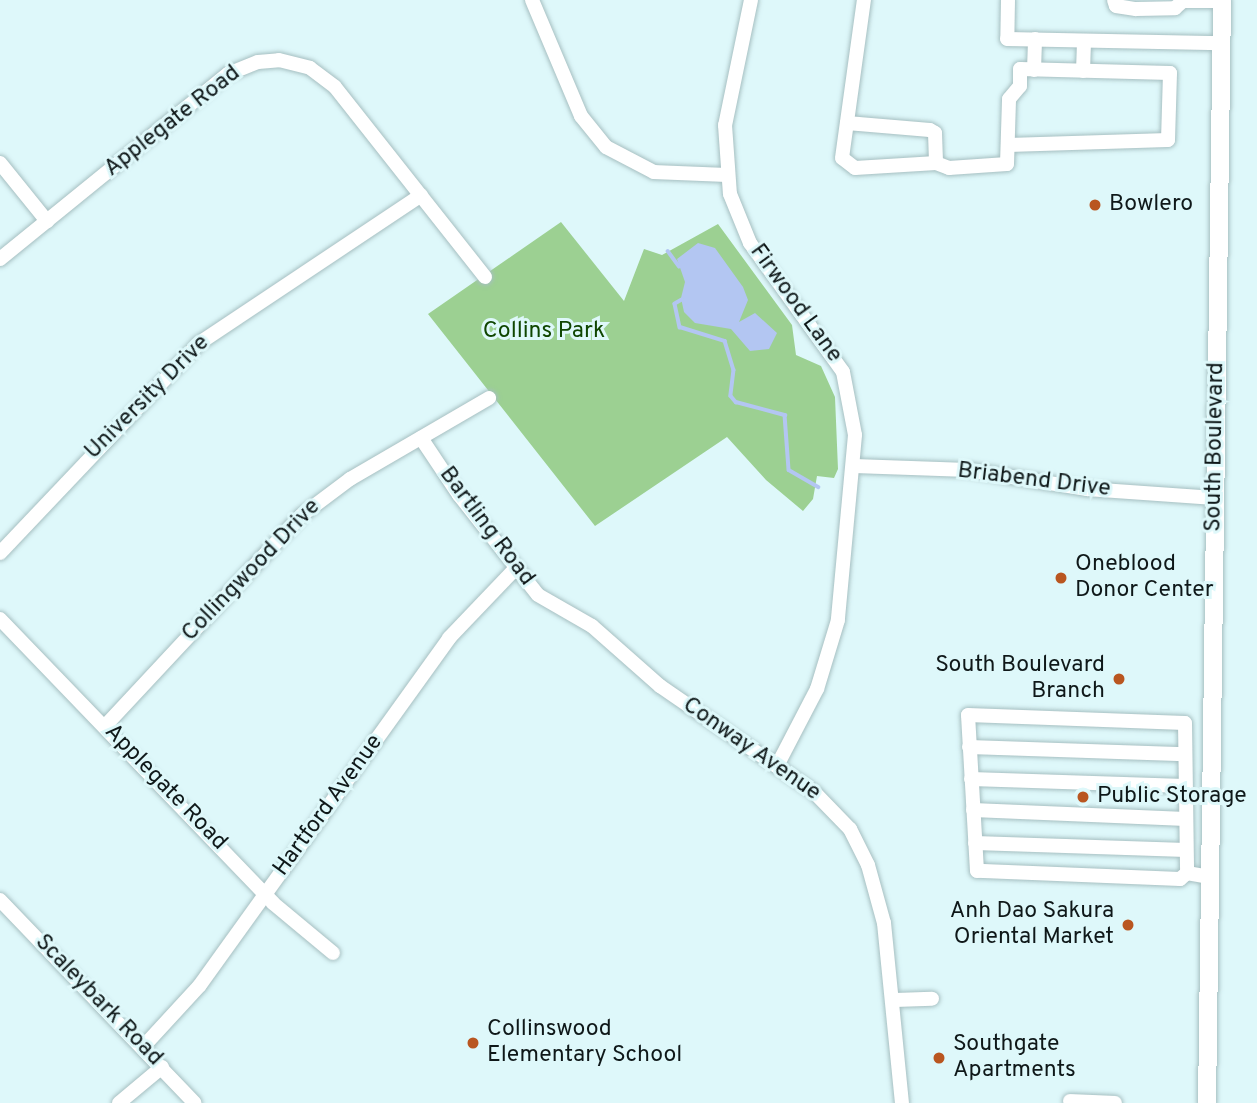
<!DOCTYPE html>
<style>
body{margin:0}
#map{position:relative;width:1257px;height:1103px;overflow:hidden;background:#def8fa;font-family:Overpass,sans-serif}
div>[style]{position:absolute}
.green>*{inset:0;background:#9cd092}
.water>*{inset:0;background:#b3c6f2}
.stream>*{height:3.5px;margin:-1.75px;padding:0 1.75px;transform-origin:1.75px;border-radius:1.75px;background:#b3c6f2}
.roads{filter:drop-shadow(0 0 2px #a6bfc1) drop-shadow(0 0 2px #a6bfc1)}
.minor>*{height:14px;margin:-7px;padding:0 7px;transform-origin:7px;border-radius:7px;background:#fff}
.major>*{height:18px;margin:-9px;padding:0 9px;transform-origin:9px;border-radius:9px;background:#fff}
.dots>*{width:19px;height:19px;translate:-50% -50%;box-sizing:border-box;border:4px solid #def8fa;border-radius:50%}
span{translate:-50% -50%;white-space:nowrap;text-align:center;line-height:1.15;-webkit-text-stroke:6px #def8fa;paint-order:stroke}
.street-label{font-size:23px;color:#0f1819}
.poi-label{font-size:23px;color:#0f1819}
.left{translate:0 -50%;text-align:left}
.right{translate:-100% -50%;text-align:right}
.park-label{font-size:23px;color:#0f4601}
</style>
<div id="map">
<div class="green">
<i style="clip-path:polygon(561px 222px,624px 301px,644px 249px,662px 255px,718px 224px,792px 325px,796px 355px,821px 366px,835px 397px,838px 469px,834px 478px,817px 476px,813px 499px,803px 511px,766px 480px,727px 437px,595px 526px,428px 314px)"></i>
</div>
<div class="water">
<i style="clip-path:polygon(698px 243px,715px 248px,743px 287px,748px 300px,739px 322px,755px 313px,777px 333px,769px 349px,750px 351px,731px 329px,695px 323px,684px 312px,681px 298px,685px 282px,677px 259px)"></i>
</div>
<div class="stream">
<i style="left:668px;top:251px;width:19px;rotate:54deg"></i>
<i style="left:682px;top:300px;width:8px;rotate:150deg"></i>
<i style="left:675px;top:304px;width:24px;rotate:78deg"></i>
<i style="left:680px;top:327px;width:47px;rotate:17.3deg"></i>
<i style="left:725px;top:341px;width:30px;rotate:73deg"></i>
<i style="left:734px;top:370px;width:26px;rotate:97deg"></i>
<i style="left:731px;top:396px;width:8px;rotate:50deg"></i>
<i style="left:736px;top:402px;width:51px;rotate:14.9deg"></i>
<i style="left:785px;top:415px;width:55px;rotate:85.8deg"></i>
<i style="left:789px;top:470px;width:34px;rotate:30deg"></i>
</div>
<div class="roads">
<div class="minor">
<i style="left:532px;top:0;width:126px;rotate:67.1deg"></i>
<i style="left:581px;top:116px;width:40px;rotate:51deg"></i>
<i style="left:606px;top:147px;width:54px;rotate:27.5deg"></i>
<i style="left:654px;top:172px;width:72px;rotate:2.4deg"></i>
<i style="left:751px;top:0;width:128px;rotate:101.7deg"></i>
<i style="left:725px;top:125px;width:69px;rotate:85.9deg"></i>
<i style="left:730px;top:194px;width:53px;rotate:67.8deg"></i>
<i style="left:750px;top:243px;width:159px;rotate:54.2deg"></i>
<i style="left:843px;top:372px;width:64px;rotate:79.2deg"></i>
<i style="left:855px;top:435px;width:186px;rotate:95.3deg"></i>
<i style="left:838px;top:620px;width:72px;rotate:106.9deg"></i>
<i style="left:817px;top:689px;width:87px;rotate:117.5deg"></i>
<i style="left:1008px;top:0;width:39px;rotate:91deg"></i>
<i style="left:1007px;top:39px;width:215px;rotate:1.1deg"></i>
<i style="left:1114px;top:0;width:6px;rotate:72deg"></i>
<i style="left:1116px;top:6px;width:20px;rotate:9deg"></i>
<i style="left:1136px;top:9px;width:39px;rotate:-1deg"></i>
<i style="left:1175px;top:8px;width:11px;rotate:-41deg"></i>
<i style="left:1183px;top:1px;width:39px"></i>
<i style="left:1034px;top:70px;width:31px;rotate:-88deg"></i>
<i style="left:1083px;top:71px;width:30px;rotate:-88deg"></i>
<i style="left:847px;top:123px;width:83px;rotate:4.8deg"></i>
<i style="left:930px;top:130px;width:6px;rotate:31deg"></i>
<i style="left:935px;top:133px;width:30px;rotate:88deg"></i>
<i style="left:936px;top:163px;width:81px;rotate:176.5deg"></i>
<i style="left:855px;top:168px;width:16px;rotate:-142deg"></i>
<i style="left:842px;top:158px;width:160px;rotate:-82.1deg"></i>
<i style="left:0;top:163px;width:75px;rotate:51deg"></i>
<i style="left:936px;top:163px;width:14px;rotate:21deg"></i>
<i style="left:949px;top:168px;width:58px;rotate:-3.9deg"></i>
<i style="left:1007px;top:164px;width:65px;rotate:-88.2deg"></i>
<i style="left:1009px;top:99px;width:17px;rotate:-50deg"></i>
<i style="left:1020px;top:86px;width:17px;rotate:-90deg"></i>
<i style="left:1020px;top:69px;width:150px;rotate:1.5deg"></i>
<i style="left:1170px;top:73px;width:67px;rotate:91.7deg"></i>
<i style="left:1168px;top:140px;width:160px;rotate:178.2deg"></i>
<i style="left:0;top:259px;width:294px;rotate:-39.1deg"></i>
<i style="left:228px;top:74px;width:32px;rotate:-22deg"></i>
<i style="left:258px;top:62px;width:21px;rotate:-5deg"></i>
<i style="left:279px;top:60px;width:32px;rotate:14deg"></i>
<i style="left:310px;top:68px;width:31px;rotate:37deg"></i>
<i style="left:335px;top:87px;width:242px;rotate:51.7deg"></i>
<i style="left:421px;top:438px;width:69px;rotate:56.3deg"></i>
<i style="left:459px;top:495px;width:127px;rotate:51.7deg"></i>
<i style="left:538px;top:595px;width:62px;rotate:29.9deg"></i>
<i style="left:592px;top:626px;width:91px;rotate:41.4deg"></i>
<i style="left:660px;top:686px;width:187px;rotate:34.5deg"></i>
<i style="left:814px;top:792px;width:52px;rotate:45.8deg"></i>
<i style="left:850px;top:829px;width:40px;rotate:63.4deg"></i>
<i style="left:868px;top:865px;width:60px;rotate:74.6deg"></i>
<i style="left:884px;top:923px;width:181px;rotate:84.3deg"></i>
<i style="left:854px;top:466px;width:114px;rotate:2deg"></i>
<i style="left:968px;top:470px;width:121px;rotate:9.1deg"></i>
<i style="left:1087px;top:489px;width:128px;rotate:4deg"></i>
<i style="left:0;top:553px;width:288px;rotate:-46.5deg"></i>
<i style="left:198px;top:344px;width:268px;rotate:-33.7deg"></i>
<i style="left:0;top:619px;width:394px;rotate:46.1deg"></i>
<i style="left:273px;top:903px;width:78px;rotate:39.8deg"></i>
<i style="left:106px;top:725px;width:287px;rotate:-47deg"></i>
<i style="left:302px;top:515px;width:60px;rotate:-36.9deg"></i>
<i style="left:350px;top:479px;width:161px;rotate:-30.2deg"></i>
<i style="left:969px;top:747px;width:216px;rotate:1.9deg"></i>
<i style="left:971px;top:779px;width:214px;rotate:1.9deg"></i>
<i style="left:973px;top:810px;width:213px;rotate:2.4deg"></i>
<i style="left:975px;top:843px;width:211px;rotate:1.9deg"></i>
<i style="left:1187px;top:873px;width:9px;rotate:139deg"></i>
<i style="left:1180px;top:879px;width:203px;rotate:-177.7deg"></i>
<i style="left:977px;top:871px;width:156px;rotate:-93.3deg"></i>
<i style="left:968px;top:715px;width:217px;rotate:2.1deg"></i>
<i style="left:1185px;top:723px;width:150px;rotate:89.2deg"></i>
<i style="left:1187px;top:873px;width:23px;rotate:10deg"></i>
<i style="left:0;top:900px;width:281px;rotate:46.2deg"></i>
<i style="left:895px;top:1000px;width:37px;rotate:-2deg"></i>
<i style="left:143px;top:1047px;width:84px;rotate:-47.4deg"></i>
<i style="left:200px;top:985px;width:427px;rotate:-54.3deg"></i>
<i style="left:449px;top:638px;width:97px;rotate:-46.3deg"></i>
<i style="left:1070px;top:1101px;width:45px;rotate:2.5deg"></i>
<i style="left:119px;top:1103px;width:56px;rotate:-39.9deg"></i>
</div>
<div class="major">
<i style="left:1207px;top:1103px;width:1103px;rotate:-89.22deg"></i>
</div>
</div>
<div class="dots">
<i style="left:1095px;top:205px;background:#b95620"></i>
<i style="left:1061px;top:578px;background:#b95620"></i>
<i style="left:1119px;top:679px;background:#b95620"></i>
<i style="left:1083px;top:797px;background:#b95620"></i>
<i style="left:1128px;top:925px;background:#b95620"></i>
<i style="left:473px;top:1043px;background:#b95620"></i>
<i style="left:939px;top:1058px;background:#b95620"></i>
</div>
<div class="street-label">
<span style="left:173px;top:122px;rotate:-38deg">Applegate Road</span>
<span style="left:795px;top:304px;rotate:54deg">Firwood Lane</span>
<span style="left:148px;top:398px;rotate:-45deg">University Drive</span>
<span style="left:1216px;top:447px;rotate:-89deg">South Boulevard</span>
<span style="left:1034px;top:481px;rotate:7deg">Briabend Drive</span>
<span style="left:486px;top:527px;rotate:53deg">Bartling Road</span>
<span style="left:252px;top:571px;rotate:-46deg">Collingwood Drive</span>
<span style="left:751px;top:750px;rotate:35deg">Conway Avenue</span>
<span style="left:165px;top:788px;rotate:46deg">Applegate Road</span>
<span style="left:329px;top:806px;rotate:-54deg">Hartford Avenue</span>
<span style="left:98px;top:1001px;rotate:46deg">Scaleybark Road</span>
</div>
<div class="poi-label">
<span class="left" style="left:1109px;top:205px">Bowlero</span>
<span class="left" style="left:1075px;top:578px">Oneblood<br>Donor Center</span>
<span class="right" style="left:1105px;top:679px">South Boulevard<br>Branch</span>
<span class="left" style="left:1097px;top:797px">Public Storage</span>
<span class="right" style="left:1114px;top:925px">Anh Dao Sakura<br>Oriental Market</span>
<span class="left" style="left:487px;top:1043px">Collinswood<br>Elementary School</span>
<span class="left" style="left:953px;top:1058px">Southgate<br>Apartments</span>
</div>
<div class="park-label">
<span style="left:544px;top:332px">Collins Park</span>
</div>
</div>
